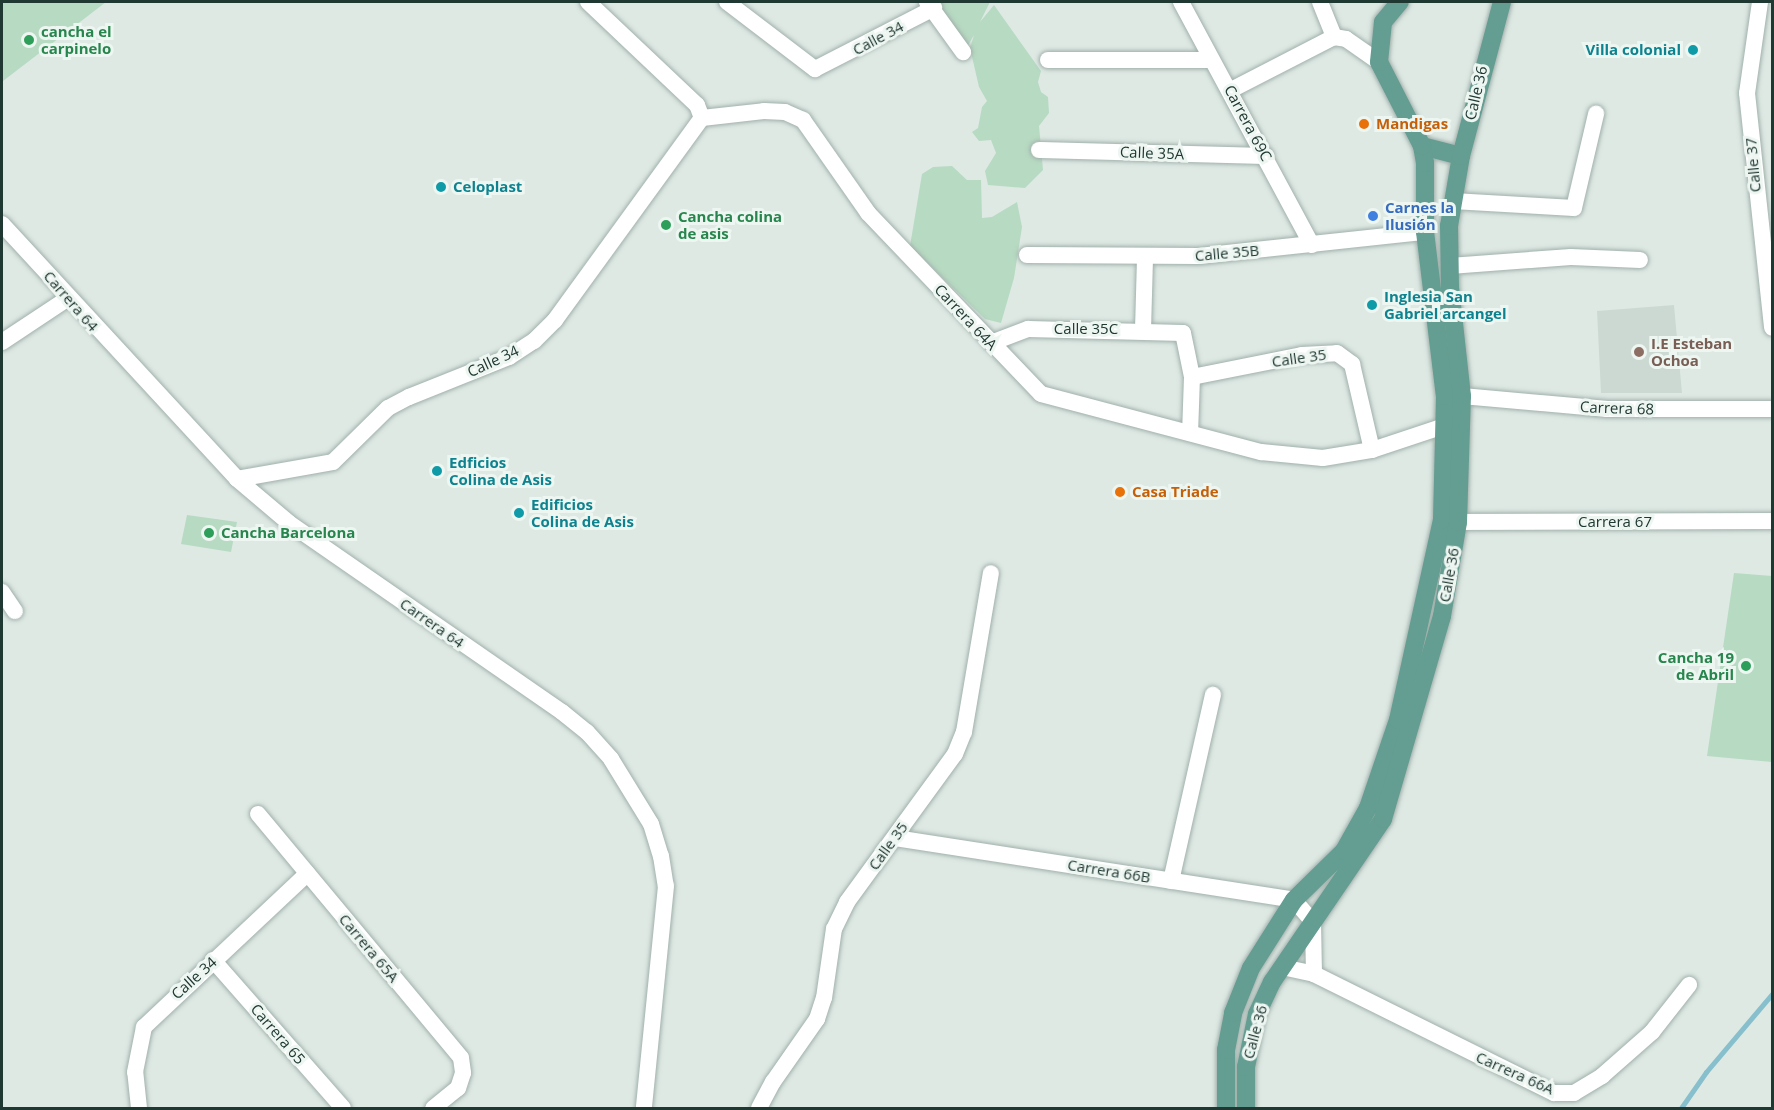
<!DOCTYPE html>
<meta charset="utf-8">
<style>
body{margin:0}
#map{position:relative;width:1774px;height:1110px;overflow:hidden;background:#dee9e4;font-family:"Open Sans",sans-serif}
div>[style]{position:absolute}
.built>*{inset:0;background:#ccd9d3}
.green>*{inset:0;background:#b7dac2}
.stream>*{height:5px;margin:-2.5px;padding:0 2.5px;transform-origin:2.5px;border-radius:2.5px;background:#87bfcd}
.roads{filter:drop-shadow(0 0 2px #a1b0ab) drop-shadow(0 0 2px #a1b0ab)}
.minor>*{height:16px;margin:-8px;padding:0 8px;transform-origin:8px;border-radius:8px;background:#fff}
.major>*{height:18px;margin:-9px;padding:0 9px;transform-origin:9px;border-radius:9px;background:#649d91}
.dots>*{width:16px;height:16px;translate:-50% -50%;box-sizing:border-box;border:3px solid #eef6f2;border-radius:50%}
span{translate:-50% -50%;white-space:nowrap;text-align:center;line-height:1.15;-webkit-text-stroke:6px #eef6f2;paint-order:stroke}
.leisure-label{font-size:15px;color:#27864d;font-weight:700}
.left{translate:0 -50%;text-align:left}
.right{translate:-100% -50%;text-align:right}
.street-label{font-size:15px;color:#203832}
.culture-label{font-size:15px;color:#0d838f;font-weight:700}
.food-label{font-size:15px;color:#c56008;font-weight:700}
.shop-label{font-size:15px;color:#366cbe;font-weight:700}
.education-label{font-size:15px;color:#785e54;font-weight:700}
.frame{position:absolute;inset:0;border:3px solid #203832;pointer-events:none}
</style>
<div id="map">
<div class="built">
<i style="clip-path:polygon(1674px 305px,1682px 393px,1601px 393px,1597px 311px)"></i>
</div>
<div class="green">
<i style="clip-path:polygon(2px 2px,106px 2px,3px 81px)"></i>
<i style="clip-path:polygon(935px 2px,990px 2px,980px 22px,994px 5px,1041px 71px,1038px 82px,1041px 92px,1048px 97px,1049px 113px,1039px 126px,1043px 170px,1025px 188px,988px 185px,985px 171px,996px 153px,991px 140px,979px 141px,972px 132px,978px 128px,982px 107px,987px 101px,979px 87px,970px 48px,974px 35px,967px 47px)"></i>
<i style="clip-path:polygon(952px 166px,967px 180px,981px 180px,982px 218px,992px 217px,1017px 202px,1022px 227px,1014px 278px,1001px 323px,985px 319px,910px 246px,922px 174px,933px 167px)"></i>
<i style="clip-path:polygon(187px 515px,237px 522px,231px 552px,181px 544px)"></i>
<i style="clip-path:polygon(1734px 573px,1772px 576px,1772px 762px,1707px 756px)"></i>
</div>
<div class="stream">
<i style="left:1681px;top:1108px;width:44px;rotate:-55.2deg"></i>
<i style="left:1706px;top:1072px;width:102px;rotate:-49.8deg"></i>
</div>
<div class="roads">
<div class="minor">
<i style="left:588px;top:2px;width:150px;rotate:43.4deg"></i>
<i style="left:697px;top:105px;width:14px;rotate:69deg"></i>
<i style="left:702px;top:118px;width:62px;rotate:-6.4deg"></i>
<i style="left:764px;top:111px;width:21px;rotate:3deg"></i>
<i style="left:785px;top:112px;width:20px;rotate:24deg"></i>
<i style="left:803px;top:120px;width:113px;rotate:55deg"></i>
<i style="left:868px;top:213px;width:250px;rotate:46.3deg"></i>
<i style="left:1041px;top:394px;width:228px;rotate:14.8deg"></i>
<i style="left:1261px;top:452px;width:62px;rotate:5.5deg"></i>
<i style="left:1323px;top:458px;width:50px;rotate:-9.3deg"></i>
<i style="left:1372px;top:450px;width:76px;rotate:-18.4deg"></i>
<i style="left:727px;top:2px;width:111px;rotate:37.3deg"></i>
<i style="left:815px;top:69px;width:134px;rotate:-27.1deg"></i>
<i style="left:927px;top:2px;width:62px;rotate:54.2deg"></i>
<i style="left:1181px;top:2px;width:276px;rotate:61.7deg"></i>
<i style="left:1320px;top:2px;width:38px;rotate:68deg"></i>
<i style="left:1760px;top:2px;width:92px;rotate:98.1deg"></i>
<i style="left:1747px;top:93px;width:236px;rotate:83.9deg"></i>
<i style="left:1048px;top:60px;width:163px"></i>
<i style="left:1231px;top:90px;width:116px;rotate:-27.2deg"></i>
<i style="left:1334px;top:37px;width:12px;rotate:9deg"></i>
<i style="left:1346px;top:39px;width:40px;rotate:34.9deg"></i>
<i style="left:1039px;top:150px;width:227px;rotate:1.5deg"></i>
<i style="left:1453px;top:201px;width:121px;rotate:3.3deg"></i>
<i style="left:1574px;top:208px;width:97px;rotate:-76.8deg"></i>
<i style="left:2px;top:224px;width:347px;rotate:47.3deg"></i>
<i style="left:237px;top:479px;width:68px;rotate:40.2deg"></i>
<i style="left:289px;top:523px;width:332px;rotate:34.7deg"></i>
<i style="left:562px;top:712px;width:32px;rotate:39deg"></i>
<i style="left:587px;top:732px;width:36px;rotate:48deg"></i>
<i style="left:611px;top:759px;width:76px;rotate:58.4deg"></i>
<i style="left:651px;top:824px;width:34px;rotate:73deg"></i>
<i style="left:661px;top:856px;width:30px;rotate:81deg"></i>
<i style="left:666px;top:886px;width:223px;rotate:95.7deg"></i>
<i style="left:1027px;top:255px;width:172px;rotate:0.3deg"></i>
<i style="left:1199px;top:256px;width:227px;rotate:-6.1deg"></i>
<i style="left:1450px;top:266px;width:121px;rotate:-4.3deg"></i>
<i style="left:1571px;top:257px;width:69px;rotate:2.5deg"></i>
<i style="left:1143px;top:330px;width:73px;rotate:-88.4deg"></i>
<i style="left:2px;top:342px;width:78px;rotate:-33.5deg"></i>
<i style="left:991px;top:343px;width:40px;rotate:-21deg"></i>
<i style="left:1028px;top:329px;width:155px;rotate:1.5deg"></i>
<i style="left:1183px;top:333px;width:45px;rotate:78.4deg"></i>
<i style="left:1192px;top:377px;width:56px;rotate:92deg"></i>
<i style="left:1192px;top:377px;width:112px;rotate:-11.3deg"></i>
<i style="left:1302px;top:355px;width:35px;rotate:-3deg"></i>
<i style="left:1337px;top:353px;width:19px;rotate:36deg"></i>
<i style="left:1352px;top:364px;width:88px;rotate:76.9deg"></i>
<i style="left:1462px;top:396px;width:146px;rotate:5.1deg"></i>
<i style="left:1607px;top:409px;width:165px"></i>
<i style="left:237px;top:479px;width:97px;rotate:-10deg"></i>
<i style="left:333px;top:462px;width:77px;rotate:-44.5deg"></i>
<i style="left:388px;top:408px;width:24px;rotate:-28deg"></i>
<i style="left:409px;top:397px;width:108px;rotate:-21.8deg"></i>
<i style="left:509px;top:357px;width:30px;rotate:-33deg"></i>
<i style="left:534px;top:341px;width:30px;rotate:-45deg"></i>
<i style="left:555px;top:320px;width:250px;rotate:-54deg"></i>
<i style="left:1458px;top:522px;width:314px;rotate:-0.2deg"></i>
<i style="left:2px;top:592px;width:23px;rotate:56deg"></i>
<i style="left:258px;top:814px;width:317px;rotate:50.2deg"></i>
<i style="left:461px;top:1058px;width:15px;rotate:82deg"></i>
<i style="left:463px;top:1073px;width:16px;rotate:108deg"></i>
<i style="left:458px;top:1088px;width:32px;rotate:141deg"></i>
<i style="left:895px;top:838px;width:404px;rotate:8.8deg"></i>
<i style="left:1294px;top:900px;width:29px;rotate:49deg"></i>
<i style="left:1313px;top:922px;width:52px;rotate:88.9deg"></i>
<i style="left:1171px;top:881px;width:191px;rotate:-77.3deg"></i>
<i style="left:213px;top:960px;width:197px;rotate:48.7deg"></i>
<i style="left:1282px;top:967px;width:33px;rotate:12deg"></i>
<i style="left:1314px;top:974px;width:268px;rotate:26.4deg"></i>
<i style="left:1554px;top:1093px;width:20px"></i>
<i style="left:1574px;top:1093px;width:33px;rotate:-31deg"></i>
<i style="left:1602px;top:1076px;width:67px;rotate:-41.3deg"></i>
<i style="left:1652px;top:1032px;width:60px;rotate:-51.8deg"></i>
<i style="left:139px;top:1108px;width:36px;rotate:-96deg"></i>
<i style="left:135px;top:1072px;width:46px;rotate:-78.7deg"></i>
<i style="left:144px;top:1027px;width:224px;rotate:-43.2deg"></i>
<i style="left:759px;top:1108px;width:30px;rotate:-62deg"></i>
<i style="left:773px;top:1082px;width:77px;rotate:-55.1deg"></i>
<i style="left:817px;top:1019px;width:22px;rotate:-72deg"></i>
<i style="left:824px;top:998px;width:70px;rotate:-81.8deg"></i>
<i style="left:834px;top:929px;width:30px;rotate:-64deg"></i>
<i style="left:847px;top:902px;width:183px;rotate:-53.9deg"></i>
<i style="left:955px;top:754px;width:24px;rotate:-68deg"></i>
<i style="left:964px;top:732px;width:161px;rotate:-80.4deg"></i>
</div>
<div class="major">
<i style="left:1422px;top:146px;width:40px;rotate:14.4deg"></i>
<i style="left:1226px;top:1108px;width:58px;rotate:-90deg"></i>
<i style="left:1226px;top:1050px;width:38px;rotate:-79deg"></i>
<i style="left:1233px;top:1013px;width:48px;rotate:-68.2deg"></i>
<i style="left:1251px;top:968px;width:80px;rotate:-57.7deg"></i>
<i style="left:1294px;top:900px;width:70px;rotate:-44.4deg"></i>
<i style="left:1344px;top:851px;width:49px;rotate:-60.8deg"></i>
<i style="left:1368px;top:808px;width:93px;rotate:-71.2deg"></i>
<i style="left:1398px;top:720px;width:205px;rotate:-77.6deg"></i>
<i style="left:1442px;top:520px;width:123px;rotate:-88.6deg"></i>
<i style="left:1445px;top:397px;width:166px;rotate:-96.9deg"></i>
<i style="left:1425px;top:232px;width:69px;rotate:-90deg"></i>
<i style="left:1425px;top:163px;width:17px;rotate:-100deg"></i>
<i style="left:1422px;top:146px;width:94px;rotate:-117.1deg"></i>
<i style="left:1379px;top:62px;width:40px;rotate:-84.3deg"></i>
<i style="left:1383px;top:22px;width:26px;rotate:-50deg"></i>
<i style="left:1246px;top:1108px;width:41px;rotate:-90deg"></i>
<i style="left:1246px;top:1067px;width:54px;rotate:-78.3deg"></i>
<i style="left:1257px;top:1014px;width:35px;rotate:-65deg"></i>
<i style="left:1272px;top:982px;width:197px;rotate:-55.7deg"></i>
<i style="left:1383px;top:819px;width:211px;rotate:-73.8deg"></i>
<i style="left:1442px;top:616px;width:95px;rotate:-80.3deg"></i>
<i style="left:1458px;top:522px;width:126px;rotate:-88.2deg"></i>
<i style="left:1462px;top:396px;width:109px;rotate:-96.3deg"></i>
<i style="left:1450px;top:288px;width:62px;rotate:-90.9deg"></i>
<i style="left:1449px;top:226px;width:71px;rotate:-80.3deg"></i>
<i style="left:1461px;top:156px;width:159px;rotate:-75.1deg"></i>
</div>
</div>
<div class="dots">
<i style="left:29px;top:40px;background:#2e9e5b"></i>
<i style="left:1693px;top:50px;background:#0f9aa8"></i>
<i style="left:1364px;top:124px;background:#e8710a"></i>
<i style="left:441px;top:187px;background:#0f9aa8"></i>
<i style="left:1373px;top:216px;background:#3f7fe0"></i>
<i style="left:666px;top:225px;background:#2e9e5b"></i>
<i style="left:1372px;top:305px;background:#0f9aa8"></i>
<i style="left:1639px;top:352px;background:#8d6e63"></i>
<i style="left:437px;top:471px;background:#0f9aa8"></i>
<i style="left:1120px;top:492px;background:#e8710a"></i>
<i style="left:519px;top:513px;background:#0f9aa8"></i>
<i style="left:209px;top:533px;background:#2e9e5b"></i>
<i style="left:1746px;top:666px;background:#2e9e5b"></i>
</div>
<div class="leisure-label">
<span class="left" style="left:41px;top:40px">cancha el<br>carpinelo</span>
<span class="left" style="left:678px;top:225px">Cancha colina<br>de asis</span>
<span class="left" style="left:221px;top:533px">Cancha Barcelona</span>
<span class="right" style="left:1734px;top:666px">Cancha 19<br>de Abril</span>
</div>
<div class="street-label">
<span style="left:878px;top:38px;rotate:-28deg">Calle 34</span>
<span style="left:1476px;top:93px;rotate:-77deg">Calle 36</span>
<span style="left:1248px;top:123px;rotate:62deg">Carrera 69C</span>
<span style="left:1152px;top:153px;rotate:2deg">Calle 35A</span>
<span style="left:1753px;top:165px;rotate:-95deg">Calle 37</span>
<span style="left:1227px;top:253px;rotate:-5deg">Calle 35B</span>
<span style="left:71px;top:301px;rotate:49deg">Carrera 64</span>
<span style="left:966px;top:317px;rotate:47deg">Carrera 64A</span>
<span style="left:1086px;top:329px">Calle 35C</span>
<span style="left:1299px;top:358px;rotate:-8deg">Calle 35</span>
<span style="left:493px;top:361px;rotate:-25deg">Calle 34</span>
<span style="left:1617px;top:408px;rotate:2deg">Carrera 68</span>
<span style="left:1615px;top:522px">Carrera 67</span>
<span style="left:1449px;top:575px;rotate:-80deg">Calle 36</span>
<span style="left:432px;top:623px;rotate:35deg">Carrera 64</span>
<span style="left:888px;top:846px;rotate:-54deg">Calle 35</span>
<span style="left:1109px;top:871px;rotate:9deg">Carrera 66B</span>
<span style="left:369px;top:948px;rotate:50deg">Carrera 65A</span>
<span style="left:194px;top:978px;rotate:-42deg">Calle 34</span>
<span style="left:1255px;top:1032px;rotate:-75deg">Calle 36</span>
<span style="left:278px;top:1034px;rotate:49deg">Carrera 65</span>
<span style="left:1515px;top:1073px;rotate:24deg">Carrera 66A</span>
</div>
<div class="culture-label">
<span class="right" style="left:1681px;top:50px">Villa colonial</span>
<span class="left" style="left:453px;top:187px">Celoplast</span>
<span class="left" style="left:1384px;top:305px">Inglesia San<br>Gabriel arcangel</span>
<span class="left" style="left:449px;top:471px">Edficios<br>Colina de Asis</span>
<span class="left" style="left:531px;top:513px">Edificios<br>Colina de Asis</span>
</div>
<div class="food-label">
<span class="left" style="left:1376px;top:124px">Mandigas</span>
<span class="left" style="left:1132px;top:492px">Casa Triade</span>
</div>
<div class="shop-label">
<span class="left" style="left:1385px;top:216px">Carnes la<br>Ilusión</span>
</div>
<div class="education-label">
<span class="left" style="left:1651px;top:352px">I.E Esteban<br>Ochoa</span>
</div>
<div class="frame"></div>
</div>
